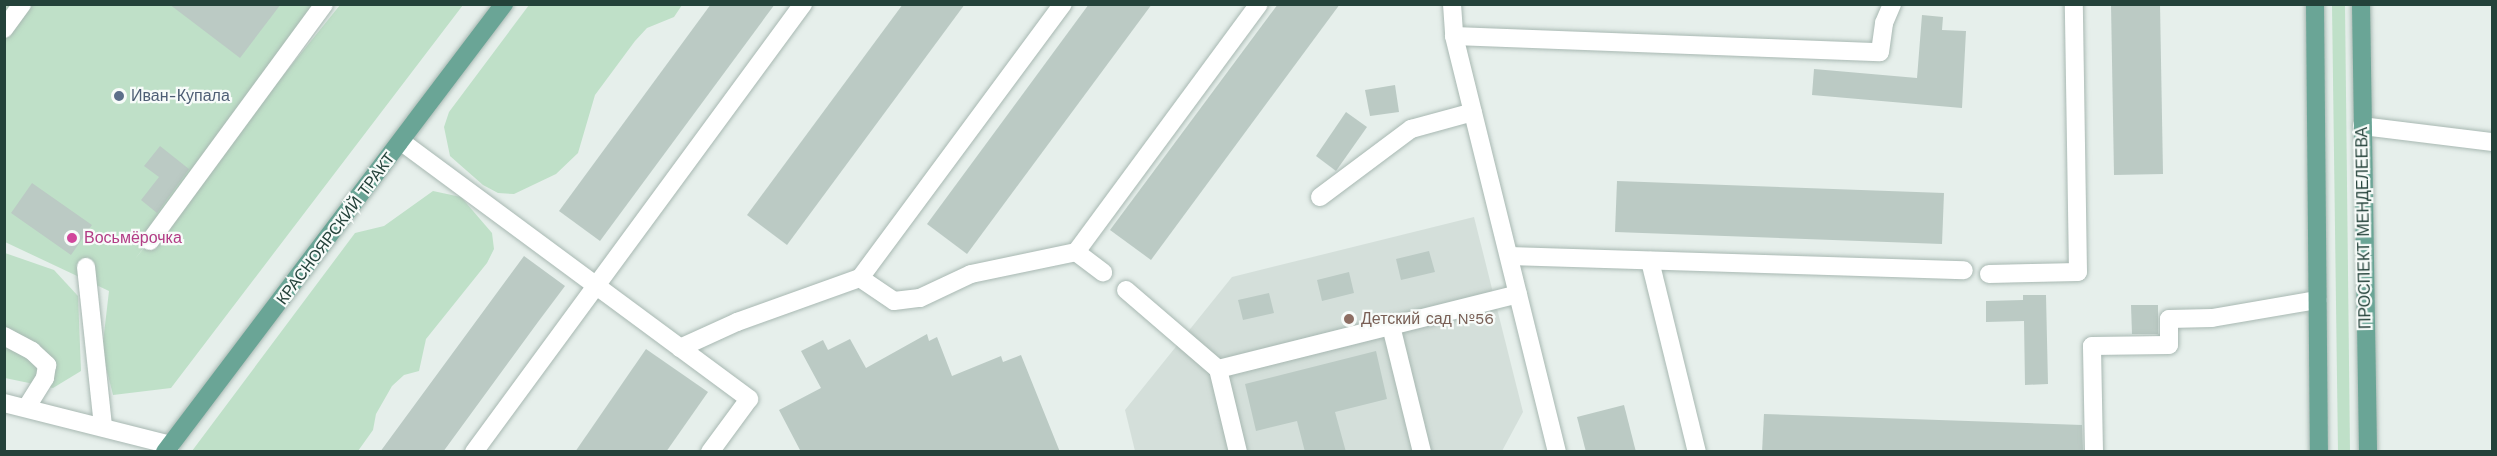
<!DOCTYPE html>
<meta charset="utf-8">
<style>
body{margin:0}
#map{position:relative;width:2497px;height:456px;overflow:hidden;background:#e6efeb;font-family:"Work Sans",sans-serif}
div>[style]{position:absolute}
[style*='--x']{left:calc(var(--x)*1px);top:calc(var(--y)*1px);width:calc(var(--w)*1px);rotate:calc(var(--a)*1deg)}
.built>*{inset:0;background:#d4dfda}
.green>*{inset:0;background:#bfe0c8}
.building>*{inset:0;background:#bbcac4}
.roads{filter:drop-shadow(0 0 2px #a8b8b2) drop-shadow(0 0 2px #a8b8b2)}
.minor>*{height:18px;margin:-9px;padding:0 9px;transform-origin:9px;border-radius:9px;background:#fff}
.major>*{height:18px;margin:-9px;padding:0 9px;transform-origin:9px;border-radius:9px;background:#6aa596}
.dots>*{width:16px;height:16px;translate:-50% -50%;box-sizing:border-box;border:3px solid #f7fbf9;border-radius:50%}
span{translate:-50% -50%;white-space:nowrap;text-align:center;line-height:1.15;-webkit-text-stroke:4.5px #f7fbf9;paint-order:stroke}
.service-label{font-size:16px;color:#4e5e75}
.left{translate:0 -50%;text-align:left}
.street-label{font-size:16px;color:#24423a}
.hotel-label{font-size:16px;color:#b23c85}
.education-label{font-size:16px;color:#785e54}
.frame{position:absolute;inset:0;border:6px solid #24423a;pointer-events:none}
</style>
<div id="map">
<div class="built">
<i style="clip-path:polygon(1474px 217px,1523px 412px,1502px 451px,1135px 451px,1125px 410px,1232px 277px)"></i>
</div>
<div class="green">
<i style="clip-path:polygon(5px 5px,330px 5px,135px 259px,340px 5px,463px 5px,171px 388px,113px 395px,102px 351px,109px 291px,5px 242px)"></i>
<i style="clip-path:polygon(529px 5px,682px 5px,674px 17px,647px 28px,635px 41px,595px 95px,578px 153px,556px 174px,514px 194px,498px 193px,483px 185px,450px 156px,444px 127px,449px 112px)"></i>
<i style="clip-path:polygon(2332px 5px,2345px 5px,2350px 452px,2338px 451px)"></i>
<i style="clip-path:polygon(433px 191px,461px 197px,492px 233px,494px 249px,487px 263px,426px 339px,419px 371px,404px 375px,392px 386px,376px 414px,373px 430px,358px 451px,192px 451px,355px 233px,384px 226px)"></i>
<i style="clip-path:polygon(5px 253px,54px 270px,78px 296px,81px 371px,53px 388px,5px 378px)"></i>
</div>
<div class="building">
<i style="clip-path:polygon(169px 4px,281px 4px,240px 58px)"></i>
<i style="clip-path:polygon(711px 4px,775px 4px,600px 241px,559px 211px)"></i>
<i style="clip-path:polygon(903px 4px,965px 4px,787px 245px,747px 215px)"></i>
<i style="clip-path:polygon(1089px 4px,1152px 4px,967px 254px,927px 224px)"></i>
<i style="clip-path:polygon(1278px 4px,1340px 4px,1151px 260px,1110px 230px)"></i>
<i style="clip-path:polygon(2111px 4px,2160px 4px,2163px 174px,2114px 175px)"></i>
<i style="clip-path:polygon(1922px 15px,1943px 17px,1942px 30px,1966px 31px,1962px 108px,1812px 95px,1814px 69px,1917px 78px)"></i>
<i style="clip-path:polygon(1395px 85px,1399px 112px,1370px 116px,1365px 90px)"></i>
<i style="clip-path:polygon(1346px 112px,1367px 127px,1336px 171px,1316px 156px)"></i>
<i style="clip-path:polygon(160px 146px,189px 169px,157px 213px,141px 200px,159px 177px,144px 166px)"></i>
<i style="clip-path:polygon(1617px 181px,1944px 193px,1942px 244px,1615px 232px)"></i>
<i style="clip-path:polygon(32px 183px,92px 225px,71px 255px,11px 213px)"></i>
<i style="clip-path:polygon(1429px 251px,1435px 272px,1401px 280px,1396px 259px)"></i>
<i style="clip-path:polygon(524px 256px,565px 286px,538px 322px,443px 452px,380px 452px)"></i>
<i style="clip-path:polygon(1349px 272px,1354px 293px,1322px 301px,1317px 280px)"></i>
<i style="clip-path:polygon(1269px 293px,1274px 313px,1243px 320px,1238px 300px)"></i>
<i style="clip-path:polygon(2023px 295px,2046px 295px,2048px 384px,2025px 385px,2024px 321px,1986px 322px,1986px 301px,2023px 300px)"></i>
<i style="clip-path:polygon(2131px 305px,2158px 305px,2158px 334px,2132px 334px)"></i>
<i style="clip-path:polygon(927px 334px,929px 341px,937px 337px,952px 376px,1001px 356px,1003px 362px,1021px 355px,1060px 452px,801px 452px,779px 410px,821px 388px,801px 351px,823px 340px,828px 350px,850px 339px,866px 368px)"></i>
<i style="clip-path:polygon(646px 349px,708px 392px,666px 452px,575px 452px)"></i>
<i style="clip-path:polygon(1376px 351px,1387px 399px,1335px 412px,1346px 452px,1305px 452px,1297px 421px,1256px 431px,1245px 384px)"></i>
<i style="clip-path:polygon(1624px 405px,1636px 452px,1586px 452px,1577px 417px)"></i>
<i style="clip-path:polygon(1764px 414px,2082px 425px,2083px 452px,1762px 452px)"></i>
</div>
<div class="roads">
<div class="minor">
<i style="--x:1452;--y:4;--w:32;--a:86"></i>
<i style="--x:1454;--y:36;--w:429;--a:76.1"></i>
<i style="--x:4;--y:29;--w:31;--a:-54"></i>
<i style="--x:1454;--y:36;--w:426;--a:2.2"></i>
<i style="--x:1880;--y:52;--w:29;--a:-82"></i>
<i style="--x:1884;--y:23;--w:21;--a:-67"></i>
<i style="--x:2362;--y:126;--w:131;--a:7"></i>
<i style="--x:402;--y:142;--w:432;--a:36.5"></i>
<i style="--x:749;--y:399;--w:66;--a:126.3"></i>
<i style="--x:1320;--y:197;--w:114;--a:-36.8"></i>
<i style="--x:1411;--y:129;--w:64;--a:-15.3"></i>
<i style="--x:150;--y:241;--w:294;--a:-53.7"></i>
<i style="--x:1076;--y:252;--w:34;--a:37"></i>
<i style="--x:1509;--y:256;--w:455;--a:1.8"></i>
<i style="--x:1650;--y:261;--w:197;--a:76.2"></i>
<i style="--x:86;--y:267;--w:161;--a:83.9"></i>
<i style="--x:1989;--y:274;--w:89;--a:-1.3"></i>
<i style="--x:2078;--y:272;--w:268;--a:-90.9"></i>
<i style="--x:860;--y:278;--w:341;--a:-53.5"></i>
<i style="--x:1126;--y:290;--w:121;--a:40.7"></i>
<i style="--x:1218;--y:369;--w:85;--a:76.5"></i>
<i style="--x:1391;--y:326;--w:130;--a:76.2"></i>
<i style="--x:4;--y:336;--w:32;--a:28"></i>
<i style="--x:32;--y:351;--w:21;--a:43"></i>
<i style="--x:47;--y:365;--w:13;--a:99"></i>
<i style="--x:45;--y:378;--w:34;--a:122"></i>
<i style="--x:680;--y:348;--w:63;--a:-24.5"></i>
<i style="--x:737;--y:322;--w:131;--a:-19.7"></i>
<i style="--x:860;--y:278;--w:41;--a:34.1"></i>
<i style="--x:894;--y:301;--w:26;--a:-7"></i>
<i style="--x:920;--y:298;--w:56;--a:-25.2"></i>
<i style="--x:971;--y:274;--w:107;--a:-11.8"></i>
<i style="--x:1076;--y:252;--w:308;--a:-53.6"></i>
<i style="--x:1218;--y:369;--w:309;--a:-14"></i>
<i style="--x:4;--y:403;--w:172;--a:14.1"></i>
<i style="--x:474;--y:452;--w:556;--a:-53.71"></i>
<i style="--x:2094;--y:452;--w:106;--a:-91.1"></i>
<i style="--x:2092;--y:346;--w:77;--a:-0.7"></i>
<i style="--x:2169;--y:345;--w:26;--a:-90"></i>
<i style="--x:2169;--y:319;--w:43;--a:-1.3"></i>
<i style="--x:2212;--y:318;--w:107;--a:-9.7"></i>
</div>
<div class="major">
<i style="--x:2315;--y:4;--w:448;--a:89.5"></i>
<i style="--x:2361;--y:4;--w:448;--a:89.1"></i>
<i style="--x:165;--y:452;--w:562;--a:-52.89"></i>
</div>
</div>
<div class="dots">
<i style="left:119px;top:96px;background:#5c6f8a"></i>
<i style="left:72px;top:238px;background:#d1479c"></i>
<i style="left:1349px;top:319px;background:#8d6e63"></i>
</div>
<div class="service-label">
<span class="left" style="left:131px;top:96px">Иван-Купала</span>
</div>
<div class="street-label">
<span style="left:2364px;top:228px;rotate:-91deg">ПРОСПЕКТ МЕНДЕЛЕЕВА</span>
<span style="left:336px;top:229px;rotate:-53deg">КРАСНОЯРСКИЙ ТРАКТ</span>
</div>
<div class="hotel-label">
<span class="left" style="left:84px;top:238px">Восьмёрочка</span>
</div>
<div class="education-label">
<span class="left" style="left:1361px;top:319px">Детский сад №56</span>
</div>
<div class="frame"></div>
</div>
